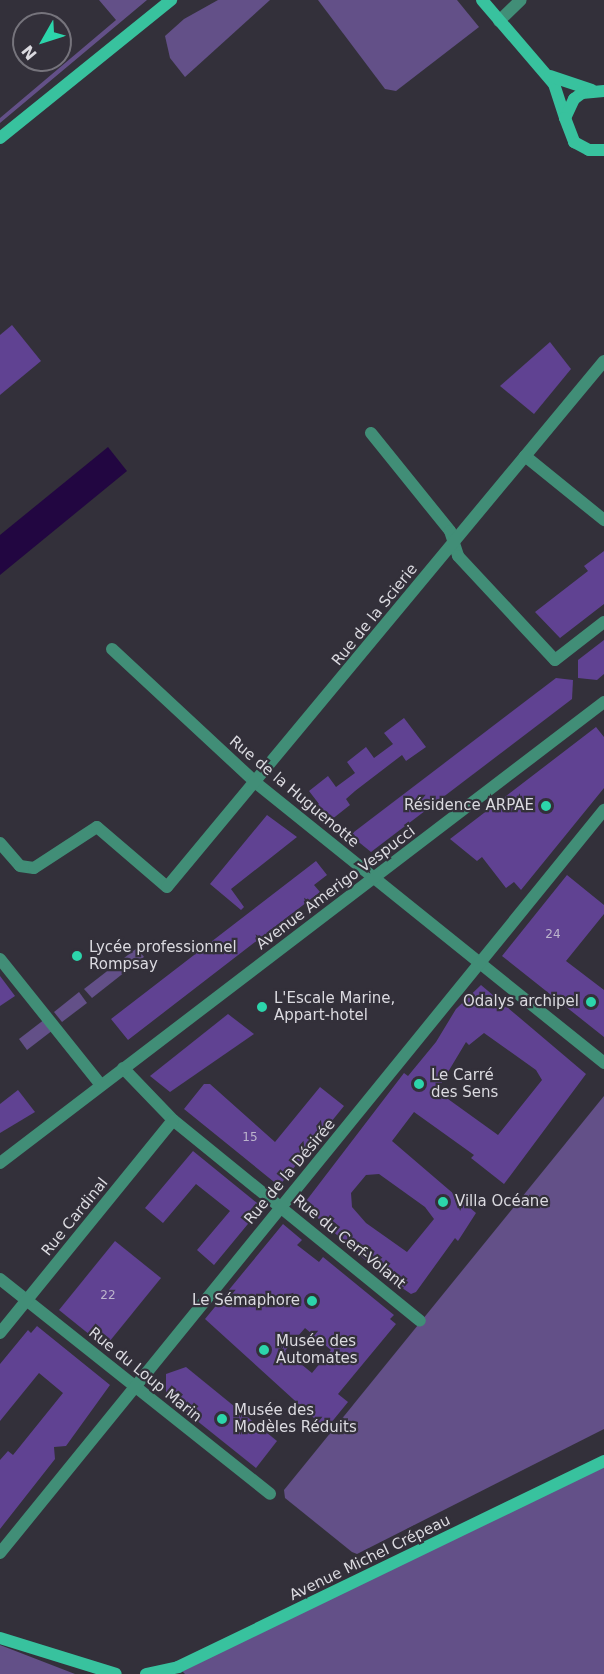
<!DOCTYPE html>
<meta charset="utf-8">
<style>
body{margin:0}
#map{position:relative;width:604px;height:1674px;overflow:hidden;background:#33303a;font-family:"DejaVu Sans",sans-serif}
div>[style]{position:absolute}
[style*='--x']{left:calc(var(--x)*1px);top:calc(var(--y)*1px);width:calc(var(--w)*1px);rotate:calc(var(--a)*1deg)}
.green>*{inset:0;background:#635088}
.water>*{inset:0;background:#220641}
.building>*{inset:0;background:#604292}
.street>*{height:12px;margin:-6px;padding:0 6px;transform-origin:6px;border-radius:6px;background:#418e77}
.secondary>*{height:12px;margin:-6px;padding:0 6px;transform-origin:6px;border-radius:6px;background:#38c29e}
.dots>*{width:16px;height:16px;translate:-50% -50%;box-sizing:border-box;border:3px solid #33303a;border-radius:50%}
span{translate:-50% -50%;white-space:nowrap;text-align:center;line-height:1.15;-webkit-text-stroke:4.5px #33303a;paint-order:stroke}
.number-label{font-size:12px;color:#bcb4cc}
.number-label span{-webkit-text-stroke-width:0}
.street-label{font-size:15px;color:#dbdae0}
.poi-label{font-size:15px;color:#dbdae0}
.right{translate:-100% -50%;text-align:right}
.left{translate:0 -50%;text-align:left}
.north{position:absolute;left:12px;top:12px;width:60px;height:60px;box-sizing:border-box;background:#33303a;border:2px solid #76747c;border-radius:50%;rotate:231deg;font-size:16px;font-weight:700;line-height:24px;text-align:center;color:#dbdae0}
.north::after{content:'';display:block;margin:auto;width:21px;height:27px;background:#2cd5ab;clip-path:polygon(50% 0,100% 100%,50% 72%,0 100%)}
</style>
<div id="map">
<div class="green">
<i style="clip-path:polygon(99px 0,147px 0,0 123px,0 118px,116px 20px)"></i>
<i style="clip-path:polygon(218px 0,270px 0,185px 77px,170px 58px,165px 36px,184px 19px)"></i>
<i style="clip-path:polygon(318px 0,457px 0,479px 27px,396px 91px,385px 89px)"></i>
<i style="clip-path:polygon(137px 948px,144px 957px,92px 998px,84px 989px)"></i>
<i style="clip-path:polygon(79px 992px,87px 1003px,62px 1022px,54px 1012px)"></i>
<i style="clip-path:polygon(45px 1019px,53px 1030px,27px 1050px,19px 1039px)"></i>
<i style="clip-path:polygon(604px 1096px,604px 1429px,357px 1554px,352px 1552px,285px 1498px,284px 1490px)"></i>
<i style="clip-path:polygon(604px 1461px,604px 1674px,185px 1674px,178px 1667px)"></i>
<i style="clip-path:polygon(0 1645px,75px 1674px,76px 1674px,0 1674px)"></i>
</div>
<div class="water">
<i style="clip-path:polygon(108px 447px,127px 471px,0 575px,0 535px)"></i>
</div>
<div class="building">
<i style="clip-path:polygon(12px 325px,41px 361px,0 395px,0 335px)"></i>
<i style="clip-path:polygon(550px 342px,571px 369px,534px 414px,500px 386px)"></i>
<i style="clip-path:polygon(604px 551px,604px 604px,560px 638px,535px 612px,588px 571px,584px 566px)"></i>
<i style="clip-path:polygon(604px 640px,604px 674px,597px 680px,578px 678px,578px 660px)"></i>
<i style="clip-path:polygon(556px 678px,573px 680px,572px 699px,371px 852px,350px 835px)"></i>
<i style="clip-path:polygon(404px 718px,426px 747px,406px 761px,402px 755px,355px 791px,346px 799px,350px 805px,331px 820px,315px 807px,319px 804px,309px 791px,328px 776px,336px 787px,355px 773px,347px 762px,366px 747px,374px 758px,393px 744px,384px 733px)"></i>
<i style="clip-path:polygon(596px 727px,604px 737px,604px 788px,521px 890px,514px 882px,506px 888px,482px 857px,477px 861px,450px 839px)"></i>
<i style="clip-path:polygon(267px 815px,297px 837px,231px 889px,244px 907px,241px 910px,210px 884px)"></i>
<i style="clip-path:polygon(316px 861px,327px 875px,314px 885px,320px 892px,128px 1040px,111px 1019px)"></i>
<i style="clip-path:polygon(567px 875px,604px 905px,604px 914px,566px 961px,604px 990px,604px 1037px,502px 956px)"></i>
<i style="clip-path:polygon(0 976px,15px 996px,0 1006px)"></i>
<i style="clip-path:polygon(evenodd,481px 985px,586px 1074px,504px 1184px,471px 1158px,474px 1155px,414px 1112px,392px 1141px,476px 1213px,458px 1241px,455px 1238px,416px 1292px,411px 1294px,380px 1273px,303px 1205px,404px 1073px,408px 1076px,436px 1042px,456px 1009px,481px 985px,484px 1033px,536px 1070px,542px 1080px,498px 1135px,448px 1099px,439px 1087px,466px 1042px,469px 1045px,484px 1033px,481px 985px,379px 1174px,425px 1207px,434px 1219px,407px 1252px,366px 1223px,352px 1207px,351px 1193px,366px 1175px,379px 1174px)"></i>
<i style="clip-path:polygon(228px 1014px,254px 1034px,170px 1092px,150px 1076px)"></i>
<i style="clip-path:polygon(204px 1084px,210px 1084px,275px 1142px,320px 1087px,344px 1106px,279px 1186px,184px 1109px)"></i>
<i style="clip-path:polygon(18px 1090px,35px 1112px,0 1133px,0 1104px)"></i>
<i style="clip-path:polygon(193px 1151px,262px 1207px,214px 1265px,197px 1250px,230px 1211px,196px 1184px,163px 1223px,145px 1208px)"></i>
<i style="clip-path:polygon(evenodd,283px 1224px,302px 1240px,297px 1245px,319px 1262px,323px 1257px,394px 1315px,390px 1319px,396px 1324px,338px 1394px,348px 1402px,326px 1429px,205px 1319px,283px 1224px,305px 1328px,331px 1350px,312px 1373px,285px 1351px,305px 1328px)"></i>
<i style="clip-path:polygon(115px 1241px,161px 1278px,105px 1347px,59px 1310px)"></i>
<i style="clip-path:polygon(37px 1326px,110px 1385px,66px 1446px,54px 1447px,55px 1459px,0 1529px,0 1460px,8px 1451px,13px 1455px,63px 1393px,39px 1373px,0 1421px,0 1364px,28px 1330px,31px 1333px)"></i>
<i style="clip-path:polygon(186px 1367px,277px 1441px,256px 1468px,166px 1396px,166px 1374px)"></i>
</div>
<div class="street">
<i style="--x:499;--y:21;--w:30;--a:-44"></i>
<i style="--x:371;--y:433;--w:126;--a:51.1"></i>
<i style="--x:450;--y:531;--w:26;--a:72"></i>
<i style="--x:458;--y:556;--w:142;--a:47"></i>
<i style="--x:555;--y:660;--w:62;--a:-37.8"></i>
<i style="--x:525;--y:456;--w:102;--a:39"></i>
<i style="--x:112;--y:649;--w:197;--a:42.9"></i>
<i style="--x:256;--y:783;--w:447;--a:38.8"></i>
<i style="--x:0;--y:843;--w:30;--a:49"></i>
<i style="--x:20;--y:866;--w:14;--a:8"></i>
<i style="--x:34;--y:868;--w:75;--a:-33.1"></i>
<i style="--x:97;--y:827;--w:92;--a:40.6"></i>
<i style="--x:167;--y:887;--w:684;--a:-50.28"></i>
<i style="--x:0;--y:959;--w:161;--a:51.3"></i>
<i style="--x:123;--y:1068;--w:72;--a:46.1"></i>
<i style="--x:173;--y:1120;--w:318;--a:39.1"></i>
<i style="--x:0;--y:1163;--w:760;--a:-37.35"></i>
<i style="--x:0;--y:1279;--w:345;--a:38.5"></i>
<i style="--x:0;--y:1333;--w:274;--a:-50.9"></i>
<i style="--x:0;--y:1553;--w:958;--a:-50.89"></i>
</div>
<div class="secondary">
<i style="--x:482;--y:0;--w:111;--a:49.4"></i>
<i style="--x:554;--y:84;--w:36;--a:72"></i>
<i style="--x:550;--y:76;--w:44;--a:18.4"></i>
<i style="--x:604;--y:91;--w:22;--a:175"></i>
<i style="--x:582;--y:93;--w:10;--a:143"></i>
<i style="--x:574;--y:99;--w:21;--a:115"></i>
<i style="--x:565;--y:118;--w:26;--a:69"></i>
<i style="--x:574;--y:142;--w:17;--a:28"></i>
<i style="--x:589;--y:150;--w:15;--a:0"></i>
<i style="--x:0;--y:138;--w:220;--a:-38.9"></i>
<i style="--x:0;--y:1638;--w:121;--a:17.2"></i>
<i style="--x:146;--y:1674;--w:33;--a:-12"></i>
<i style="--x:178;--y:1667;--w:473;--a:-25.8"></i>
</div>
<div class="dots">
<i style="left:546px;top:806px;background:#2cd5ab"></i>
<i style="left:77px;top:956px;background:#2cd5ab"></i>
<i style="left:591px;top:1002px;background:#2cd5ab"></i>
<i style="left:262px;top:1007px;background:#2cd5ab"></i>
<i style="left:419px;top:1084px;background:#2cd5ab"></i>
<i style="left:443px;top:1202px;background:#2cd5ab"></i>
<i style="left:312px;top:1301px;background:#2cd5ab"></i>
<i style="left:264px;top:1350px;background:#2cd5ab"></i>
<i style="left:222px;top:1419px;background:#2cd5ab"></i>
</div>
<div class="number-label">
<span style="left:553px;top:935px">24</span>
<span style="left:250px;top:1138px">15</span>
<span style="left:108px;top:1296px">22</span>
</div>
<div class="street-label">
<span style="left:375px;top:615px;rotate:-51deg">Rue de la Scierie</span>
<span style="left:294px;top:792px;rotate:40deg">Rue de la Huguenotte</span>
<span style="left:336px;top:888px;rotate:-37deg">Avenue Amerigo Vespucci</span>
<span style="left:290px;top:1172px;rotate:-50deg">Rue de la Désirée</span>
<span style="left:75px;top:1217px;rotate:-51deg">Rue Cardinal</span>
<span style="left:349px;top:1242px;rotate:39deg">Rue du Cerf-Volant</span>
<span style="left:145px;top:1375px;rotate:39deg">Rue du Loup Marin</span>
<span style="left:370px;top:1558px;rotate:-26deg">Avenue Michel Crépeau</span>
</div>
<div class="poi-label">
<span class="right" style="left:534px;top:806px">Résidence ARPAE</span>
<span class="left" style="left:89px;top:956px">Lycée professionnel<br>Rompsay</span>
<span class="left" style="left:274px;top:1007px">L'Escale Marine,<br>Appart-hotel</span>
<span class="right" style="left:579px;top:1002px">Odalys archipel</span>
<span class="left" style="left:431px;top:1084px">Le Carré<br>des Sens</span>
<span class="left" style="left:455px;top:1202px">Villa Océane</span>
<span class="right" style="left:300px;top:1301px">Le Sémaphore</span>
<span class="left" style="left:276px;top:1350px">Musée des<br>Automates</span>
<span class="left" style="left:234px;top:1419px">Musée des<br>Modèles Réduits</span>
</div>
<div class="north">N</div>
</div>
